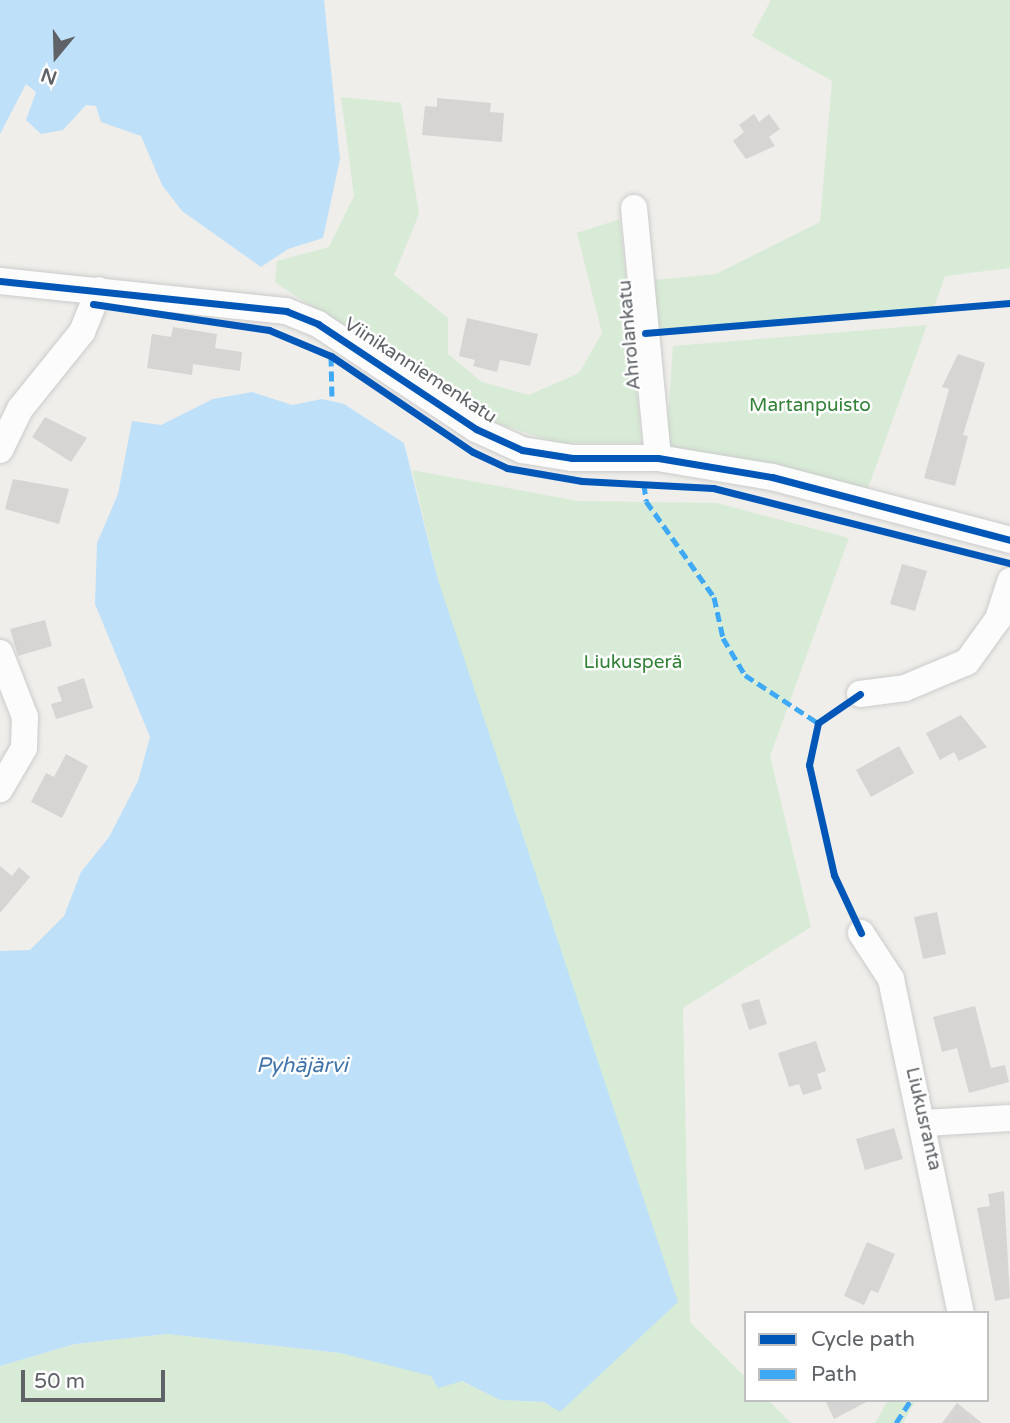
<!DOCTYPE html>
<meta charset="utf-8">
<style>
body{margin:0}
#map{position:relative;width:1010px;height:1423px;overflow:hidden;background:#efeeea;font-family:"Varela Round",sans-serif}
div>[style]{position:absolute}
[style*='--x']{left:calc(var(--x)*1px);top:calc(var(--y)*1px);width:calc(var(--w)*1px);rotate:calc(var(--a)*1deg)}
.green>*{inset:0;background:#d8ebd6}
.water>*{inset:0;background:#bfe0f9}
.building>*{inset:0;background:#d6d5d3}
.roads{filter:drop-shadow(0 0 2px #cbcccc) drop-shadow(0 0 2px #cbcccc)}
.minor>*{height:26px;margin:-13px;padding:0 13px;transform-origin:13px;border-radius:13px;background:#fdfcfc}
.quiet>*{height:5px;margin-top:-2.5px;transform-origin:0;background:repeating-linear-gradient(90deg,#3fa9f5 0 10px,transparent 0 15px)}
.cycleway>*{height:7px;margin:-3.5px;padding:0 3.5px;transform-origin:3.5px;border-radius:3.5px;background:#0057b8}
span{translate:-50% -50%;white-space:nowrap;text-align:center;line-height:1.15;-webkit-text-stroke:5px #fff;paint-order:stroke}
.street-label{font-size:19px;color:#5f6368}
.park-label{font-size:19px;color:#348238}
.water-label{font-size:21px;color:#4174aa;font-style:italic}
.legend{position:absolute;left:744px;top:1311px;width:245px;height:91px;box-sizing:border-box;background:#fff;border:2px solid #bfc1c3;margin:0;padding:9px 12px;list-style:none;font-size:21px;color:#5f6368}
.legend li{display:flex;align-items:center;gap:14px;height:35px}
.legend b{width:35px;border:2px solid #bfc1c3}
.north{position:absolute;left:21px;top:21px;width:70px;height:70px;-webkit-text-stroke:5px #fff;paint-order:stroke;rotate:199deg;font-size:19px;font-weight:700;line-height:28px;text-align:center;color:#5f6368}
.north::after{content:'';display:block;margin:auto;width:24px;height:32px;background:#5f6368;clip-path:polygon(50% 0,100% 100%,50% 72%,0 100%)}
.scale{position:absolute;left:21px;top:1370px;width:144px;height:32px;box-sizing:border-box;border:4px solid #5f6368;border-top:0;padding-left:9px;font-size:21px;line-height:24px;white-space:nowrap;color:#5f6368;-webkit-text-stroke:5px #fff;paint-order:stroke}
</style>
<div id="map">
<div class="green">
<i style="clip-path:polygon(771px 0,1010px 0,1010px 268px,945px 276px,933px 310px,667px 331px,657px 324px,654px 280px,716px 274px,820px 222px,832px 81px,752px 36px)"></i>
<i style="clip-path:polygon(341px 97px,401px 103px,419px 214px,394px 275px,448px 318px,448px 354px,482px 382px,529px 395px,579px 373px,602px 333px,577px 233px,620px 219px,642px 443px,557px 443px,475px 416px,275px 282px,277px 261px,329px 247px,354px 196px)"></i>
<i style="clip-path:polygon(927px 325px,868px 488px,666px 448px,673px 346px)"></i>
<i style="clip-path:polygon(412px 470px,578px 501px,717px 503px,849px 538px,770px 756px,811px 927px,683px 1008px,690px 1322px,746px 1378px,746px 1400px,768px 1400px,791px 1423px,0 1423px,0 1366px,75px 1344px,167px 1334px,340px 1353px,461px 1381px,500px 1400px,544px 1402px,560px 1411px,438px 580px)"></i>
<i style="clip-path:polygon(888px 1400px,916px 1400px,903px 1423px,875px 1423px)"></i>
</div>
<div class="water">
<i style="clip-path:polygon(0 0,324px 0,340px 159px,323px 238px,288px 249px,261px 267px,182px 211px,162px 185px,141px 136px,101px 122px,96px 106px,86px 105px,63px 130px,41px 134px,26px 120px,36px 92px,26px 84px,0 134px)"></i>
<i style="clip-path:polygon(252px 392px,292px 405px,322px 399px,344px 404px,404px 443px,438px 580px,678px 1302px,560px 1412px,544px 1402px,500px 1400px,462px 1381px,438px 1388px,431px 1376px,340px 1353px,167px 1334px,75px 1344px,0 1366px,0 951px,30px 950px,64px 916px,81px 872px,109px 837px,138px 781px,150px 737px,95px 604px,97px 543px,118px 494px,132px 421px,161px 425px,213px 399px)"></i>
</div>
<div class="building">
<i style="clip-path:polygon(437px 98px,491px 103px,490px 112px,504px 113px,502px 142px,422px 135px,425px 106px,437px 107px)"></i>
<i style="clip-path:polygon(754px 114px,759px 122px,769px 114px,780px 129px,769px 137px,775px 146px,746px 159px,733px 141px,744px 132px,739px 125px)"></i>
<i style="clip-path:polygon(467px 318px,538px 334px,530px 366px,500px 360px,497px 372px,473px 366px,475px 360px,459px 356px)"></i>
<i style="clip-path:polygon(173px 327px,217px 334px,215px 348px,242px 352px,240px 371px,193px 364px,192px 375px,147px 368px,152px 334px,171px 337px)"></i>
<i style="clip-path:polygon(958px 354px,985px 363px,963px 435px,968px 436px,955px 486px,924px 478px,949px 389px,942px 387px)"></i>
<i style="clip-path:polygon(45px 417px,87px 438px,71px 462px,32px 437px)"></i>
<i style="clip-path:polygon(13px 479px,69px 489px,59px 524px,5px 509px)"></i>
<i style="clip-path:polygon(902px 564px,927px 571px,915px 611px,890px 604px)"></i>
<i style="clip-path:polygon(45px 620px,52px 646px,18px 656px,10px 629px)"></i>
<i style="clip-path:polygon(84px 678px,93px 708px,56px 719px,51px 704px,62px 701px,57px 687px)"></i>
<i style="clip-path:polygon(961px 715px,987px 747px,959px 761px,954px 752px,940px 760px,926px 733px)"></i>
<i style="clip-path:polygon(899px 746px,914px 773px,871px 797px,856px 770px)"></i>
<i style="clip-path:polygon(66px 754px,88px 766px,62px 818px,31px 802px,46px 773px,54px 777px)"></i>
<i style="clip-path:polygon(0 866px,12px 876px,19px 867px,30px 877px,0 913px)"></i>
<i style="clip-path:polygon(937px 912px,946px 954px,923px 959px,914px 917px)"></i>
<i style="clip-path:polygon(759px 999px,767px 1024px,749px 1030px,741px 1004px)"></i>
<i style="clip-path:polygon(975px 1006px,991px 1068px,1005px 1065px,1009px 1082px,969px 1093px,957px 1048px,942px 1052px,933px 1017px)"></i>
<i style="clip-path:polygon(816px 1041px,826px 1071px,817px 1074px,822px 1089px,803px 1095px,799px 1084px,789px 1087px,778px 1053px)"></i>
<i style="clip-path:polygon(894px 1128px,903px 1159px,865px 1170px,856px 1139px)"></i>
<i style="clip-path:polygon(1004px 1191px,1010px 1298px,995px 1301px,977px 1208px,990px 1206px,988px 1194px)"></i>
<i style="clip-path:polygon(867px 1242px,895px 1254px,878px 1293px,871px 1290px,864px 1305px,844px 1296px)"></i>
<i style="clip-path:polygon(825px 1400px,870px 1400px,834px 1419px)"></i>
<i style="clip-path:polygon(957px 1403px,982px 1423px,942px 1423px)"></i>
</div>
<div class="roads">
<div class="minor">
<i style="--x:634;--y:208;--w:251;--a:84.5"></i>
<i style="--x:0;--y:281;--w:288;--a:6"></i>
<i style="--x:286;--y:311;--w:35;--a:22"></i>
<i style="--x:318;--y:324;--w:190;--a:33.6"></i>
<i style="--x:476;--y:429;--w:51;--a:24.5"></i>
<i style="--x:522;--y:450;--w:51;--a:9.1"></i>
<i style="--x:572;--y:458;--w:86;--a:0"></i>
<i style="--x:658;--y:458;--w:116;--a:9.5"></i>
<i style="--x:772;--y:477;--w:246;--a:14.8"></i>
<i style="--x:0;--y:450;--w:46;--a:-64"></i>
<i style="--x:20;--y:409;--w:99;--a:-51.2"></i>
<i style="--x:82;--y:332;--w:45;--a:-68"></i>
<i style="--x:0;--y:653;--w:69;--a:68.7"></i>
<i style="--x:25;--y:717;--w:31;--a:92"></i>
<i style="--x:24;--y:748;--w:48;--a:120.3"></i>
<i style="--x:860;--y:694;--w:45;--a:-7.6"></i>
<i style="--x:905;--y:688;--w:67;--a:-22.8"></i>
<i style="--x:967;--y:662;--w:53;--a:-54.2"></i>
<i style="--x:998;--y:619;--w:40;--a:-72"></i>
<i style="--x:861;--y:933;--w:55;--a:56.9"></i>
<i style="--x:891;--y:979;--w:341;--a:78.2"></i>
<i style="--x:925;--y:1123;--w:85;--a:-3.4"></i>
</div>
</div>
<div class="quiet">
<i style="--x:331;--y:356;--w:45;--a:88.7"></i>
<i style="--x:644;--y:484;--w:17;--a:83"></i>
<i style="--x:646;--y:501;--w:118;--a:54.7"></i>
<i style="--x:714;--y:597;--w:42;--a:77.6"></i>
<i style="--x:723;--y:638;--w:43;--a:59.3"></i>
<i style="--x:745;--y:675;--w:87;--a:33.3"></i>
<i style="--x:896;--y:1423;--w:27;--a:-57"></i>
</div>
<div class="cycleway">
<i style="--x:0;--y:281;--w:288;--a:6"></i>
<i style="--x:286;--y:311;--w:35;--a:22"></i>
<i style="--x:318;--y:324;--w:190;--a:33.6"></i>
<i style="--x:476;--y:429;--w:51;--a:24.5"></i>
<i style="--x:522;--y:450;--w:51;--a:9.1"></i>
<i style="--x:572;--y:458;--w:86;--a:0"></i>
<i style="--x:658;--y:458;--w:116;--a:9.5"></i>
<i style="--x:772;--y:477;--w:246;--a:14.8"></i>
<i style="--x:93;--y:304;--w:178;--a:8.4"></i>
<i style="--x:269;--y:330;--w:67;--a:22.8"></i>
<i style="--x:331;--y:356;--w:171;--a:34.1"></i>
<i style="--x:473;--y:452;--w:38;--a:25"></i>
<i style="--x:507;--y:468;--w:76;--a:9.8"></i>
<i style="--x:582;--y:481;--w:131;--a:3.1"></i>
<i style="--x:713;--y:488;--w:306;--a:14.2"></i>
<i style="--x:645;--y:333;--w:366;--a:-4.7"></i>
<i style="--x:860;--y:694;--w:51;--a:145.4"></i>
<i style="--x:818;--y:723;--w:43;--a:102.1"></i>
<i style="--x:809;--y:765;--w:113;--a:77.2"></i>
<i style="--x:834;--y:875;--w:64;--a:65"></i>
</div>
<div class="street-label">
<span style="left:630px;top:335px;rotate:-95deg">Ahrolankatu</span>
<span style="left:420px;top:371px;rotate:33deg">Viinikanniemenkatu</span>
<span style="left:923px;top:1119px;rotate:77deg">Liukusranta</span>
</div>
<div class="park-label">
<span style="left:810px;top:406px">Martanpuisto</span>
<span style="left:633px;top:663px">Liukusperä</span>
</div>
<div class="water-label">
<span style="left:302px;top:1066px">Pyhäjärvi</span>
</div>
<ul class="legend">
<li><b style="height:9px;background:#0057b8"></b>Cycle path</li>
<li><b style="height:9px;background:#3fa9f5"></b>Path</li>
</ul>
<div class="north">N</div>
<div class="scale">50 m</div>
</div>
